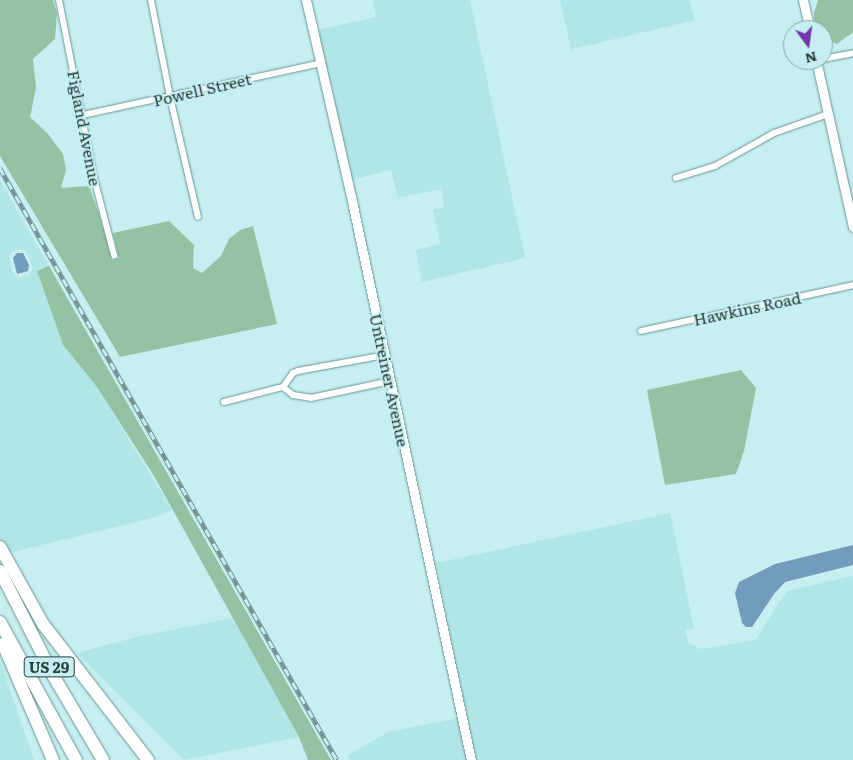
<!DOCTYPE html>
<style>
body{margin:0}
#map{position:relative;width:853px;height:760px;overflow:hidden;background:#c5eff0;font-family:Literata,serif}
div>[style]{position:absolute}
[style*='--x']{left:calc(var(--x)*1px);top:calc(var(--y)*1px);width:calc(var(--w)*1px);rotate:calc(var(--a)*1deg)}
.built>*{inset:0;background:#b1e6e7}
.forest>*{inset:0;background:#94c2a3}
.water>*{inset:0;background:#719cbc}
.roads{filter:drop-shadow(0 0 1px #6a9292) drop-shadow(0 0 1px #6a9292)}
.street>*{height:6px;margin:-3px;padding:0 3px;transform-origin:3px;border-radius:3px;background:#fff}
.secondary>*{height:9px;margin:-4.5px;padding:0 4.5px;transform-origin:4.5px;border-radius:4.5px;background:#fff}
.highway>*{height:12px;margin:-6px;padding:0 6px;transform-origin:6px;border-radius:6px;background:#fff}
.rail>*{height:4.5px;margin-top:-2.25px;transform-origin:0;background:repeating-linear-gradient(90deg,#c5eff0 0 8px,#759292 0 16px);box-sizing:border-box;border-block:1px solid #759292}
span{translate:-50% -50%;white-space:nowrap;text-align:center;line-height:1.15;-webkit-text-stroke:4px #c5eff0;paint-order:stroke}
.shield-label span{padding:1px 4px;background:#c5eff0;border:1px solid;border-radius:4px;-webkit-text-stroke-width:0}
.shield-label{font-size:15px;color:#2c3d3d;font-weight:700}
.street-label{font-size:16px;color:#2c3d3d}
.north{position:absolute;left:783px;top:20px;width:50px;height:50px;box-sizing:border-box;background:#c5eff0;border:1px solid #88a8a8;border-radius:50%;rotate:166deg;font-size:14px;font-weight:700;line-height:20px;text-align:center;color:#2c3d3d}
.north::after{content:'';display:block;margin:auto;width:18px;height:22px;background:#7336ab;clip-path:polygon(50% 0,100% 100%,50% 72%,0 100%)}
</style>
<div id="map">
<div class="built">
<i style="clip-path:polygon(373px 0,470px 0,525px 258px,422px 282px,416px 250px,440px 244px,433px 209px,444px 208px,441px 189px,398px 198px,391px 170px,351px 180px,317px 30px,376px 17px)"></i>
<i style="clip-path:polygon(560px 0,689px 0,695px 20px,573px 49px,572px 53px)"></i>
<i style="clip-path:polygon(evenodd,0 180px,49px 266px,37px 272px,63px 345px,97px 387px,172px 510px,153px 518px,8px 553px,0 538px,0 180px,21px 249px,26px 251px,33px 268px,29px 275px,18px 278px,12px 271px,9px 256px,12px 251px,21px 249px)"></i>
<i style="clip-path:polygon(670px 513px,694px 628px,685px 630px,689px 644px,700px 649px,755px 640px,787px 591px,853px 576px,853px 760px,475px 760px,436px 563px)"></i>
<i style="clip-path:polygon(233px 618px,299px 737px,184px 760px,77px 653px,136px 637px)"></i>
<i style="clip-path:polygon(0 661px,34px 760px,0 760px)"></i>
<i style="clip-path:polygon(458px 718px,467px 760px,350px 760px,347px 756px,388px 732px)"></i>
</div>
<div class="forest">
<i style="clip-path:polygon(0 0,53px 0,57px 14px,55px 39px,33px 59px,36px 88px,30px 117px,48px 134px,63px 154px,66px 170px,61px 188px,89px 186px,101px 220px,112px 260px,119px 258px,113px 233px,169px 221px,194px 245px,193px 268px,202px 273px,221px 256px,229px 239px,240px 230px,253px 226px,277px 324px,120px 357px,0 156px)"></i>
<i style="clip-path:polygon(818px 0,853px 0,853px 32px,837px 44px,823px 38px,823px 30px,815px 30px,814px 13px)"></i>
<i style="clip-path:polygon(49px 266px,331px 760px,308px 760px,299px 737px,154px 476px,97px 387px,63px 345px,37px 271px)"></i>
<i style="clip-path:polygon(741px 370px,756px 388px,744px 451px,736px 474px,665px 485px,647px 390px)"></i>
</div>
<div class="water">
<i style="clip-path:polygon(17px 253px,23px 253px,29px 265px,28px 271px,17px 274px,13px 258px)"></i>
<i style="clip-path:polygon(853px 545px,853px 565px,785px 582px,774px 594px,752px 627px,746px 627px,742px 623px,735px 593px,739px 582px,775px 564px)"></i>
</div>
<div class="roads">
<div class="street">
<i style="--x:59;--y:0;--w:181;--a:78.9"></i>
<i style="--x:94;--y:178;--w:80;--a:75.4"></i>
<i style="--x:151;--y:0;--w:99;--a:78.9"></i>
<i style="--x:170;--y:97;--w:123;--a:76.9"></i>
<i style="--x:823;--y:59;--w:31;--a:-11"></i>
<i style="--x:83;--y:115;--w:244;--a:-12.3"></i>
<i style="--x:676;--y:178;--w:41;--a:-17.1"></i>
<i style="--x:715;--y:166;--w:68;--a:-29.2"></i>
<i style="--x:774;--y:133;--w:57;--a:-19.4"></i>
<i style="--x:641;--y:331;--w:217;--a:-12.2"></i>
<i style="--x:283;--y:387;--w:13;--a:39"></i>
<i style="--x:293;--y:395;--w:18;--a:9"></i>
<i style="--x:311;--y:398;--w:81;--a:-12.1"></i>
<i style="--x:224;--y:402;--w:61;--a:-14.3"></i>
<i style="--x:283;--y:387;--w:17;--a:-54"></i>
<i style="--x:293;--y:373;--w:5;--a:-22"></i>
<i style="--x:298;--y:371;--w:88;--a:-10.4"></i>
</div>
<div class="secondary">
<i style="--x:306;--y:0;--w:211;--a:77.1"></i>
<i style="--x:353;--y:206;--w:566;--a:77.98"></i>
<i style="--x:803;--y:0;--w:31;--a:77"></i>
<i style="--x:816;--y:60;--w:171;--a:77.5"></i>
</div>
<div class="highway">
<i style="--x:0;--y:547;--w:88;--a:60.8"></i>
<i style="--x:43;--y:624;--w:172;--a:52.3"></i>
<i style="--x:0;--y:571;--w:119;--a:63"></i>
<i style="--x:54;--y:677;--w:96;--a:59.4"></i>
<i style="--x:0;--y:622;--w:158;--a:61.2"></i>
<i style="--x:3;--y:644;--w:126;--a:66.7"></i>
</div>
</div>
<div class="rail">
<i style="--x:0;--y:168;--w:681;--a:60.35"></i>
</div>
<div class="shield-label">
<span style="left:49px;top:667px">US 29</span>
</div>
<div class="street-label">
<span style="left:202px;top:89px;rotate:-13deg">Powell Street</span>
<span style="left:85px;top:128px;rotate:79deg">Figland Avenue</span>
<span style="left:747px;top:308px;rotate:-12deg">Hawkins Road</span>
<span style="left:390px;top:380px;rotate:78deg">Untreiner Avenue</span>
</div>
<div class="north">N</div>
</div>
